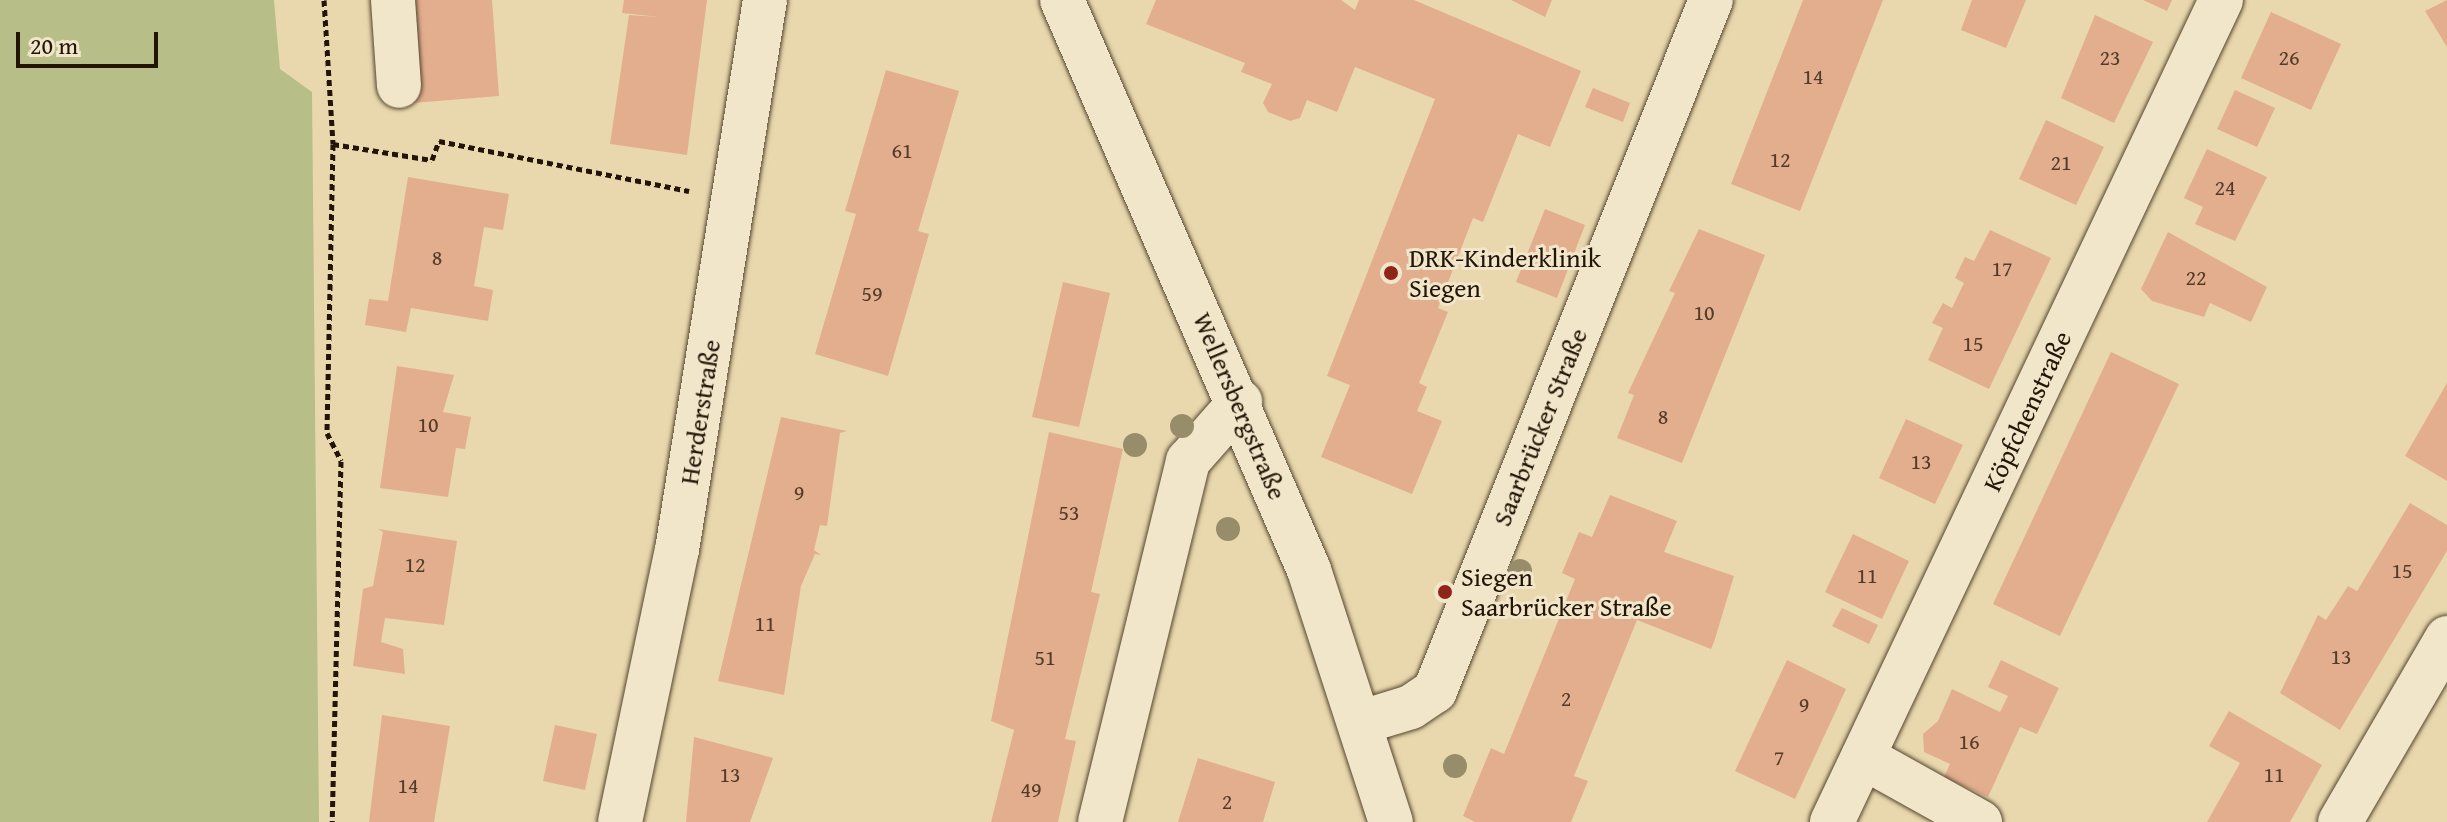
<!DOCTYPE html>
<meta charset="utf-8">
<style>
body{margin:0}
#map{position:relative;width:2447px;height:822px;overflow:hidden;background:#e9d8ad;font-family:"Gentium Book Plus",serif}
div>[style]{position:absolute}
[style*='--x']{left:calc(var(--x)*1px);top:calc(var(--y)*1px);width:calc(var(--w)*1px);rotate:calc(var(--a)*1deg)}
.green>*{inset:0;background:#b8be88}
.building>*{inset:0;background:#e3ae8e}
.path>*{height:5px;margin-top:-2.5px;transform-origin:0;background:repeating-linear-gradient(90deg,#221507 0 6px,transparent 0 10px)}
.roads{filter:drop-shadow(0 0 2px #544630) drop-shadow(0 0 2px #544630)}
.minor>*{height:44px;margin:-22px;padding:0 22px;transform-origin:22px;border-radius:22px;background:#f1e6ca}
.trees>*{width:24px;height:24px;margin:-12px;border-radius:50%;background:#988d6a}
.dots>*{width:22px;height:22px;translate:-50% -50%;box-sizing:border-box;border:4px solid #f1e6ca;border-radius:50%}
span{translate:-50% -50%;white-space:nowrap;text-align:center;line-height:1.15;-webkit-text-stroke:6px #f1e6ca;paint-order:stroke}
.number-label{font-size:22px;color:#523b29}
.number-label span{-webkit-text-stroke-width:0}
.poi-label{font-size:26px;color:#221507}
.left{translate:0 -50%;text-align:left}
.street-label{font-size:26px;color:#221507}
.scale{position:absolute;left:16px;top:32px;width:142px;height:36px;box-sizing:border-box;border:4px solid #221507;border-top:0;padding-left:10px;font-size:24px;line-height:28px;white-space:nowrap;color:#221507;-webkit-text-stroke:6px #f1e6ca;paint-order:stroke}
</style>
<div id="map">
<div class="green">
<i style="clip-path:polygon(0 0,274px 0,280px 69px,312px 92px,319px 822px,0 822px)"></i>
</div>
<div class="building">
<i style="clip-path:polygon(406px 0,492px 0,499px 96px,413px 103px)"></i>
<i style="clip-path:polygon(624px 0,707px 0,687px 155px,610px 144px,629px 15px,660px 17px,622px 13px)"></i>
<i style="clip-path:polygon(1156px 0,1341px 0,1355px 10px,1359px 0,1414px 0,1581px 71px,1550px 147px,1518px 134px,1483px 222px,1473px 218px,1438px 308px,1448px 312px,1419px 383px,1427px 387px,1417px 411px,1442px 421px,1412px 494px,1321px 457px,1350px 385px,1327px 376px,1435px 99px,1355px 67px,1337px 112px,1307px 100px,1300px 118px,1290px 121px,1268px 112px,1263px 103px,1272px 84px,1241px 72px,1245px 63px,1146px 24px)"></i>
<i style="clip-path:polygon(1511px 0,1552px 0,1545px 17px)"></i>
<i style="clip-path:polygon(1803px 0,1883px 0,1800px 211px,1731px 184px)"></i>
<i style="clip-path:polygon(1972px 0,2026px 0,2006px 48px,1961px 30px)"></i>
<i style="clip-path:polygon(2143px 0,2172px 0,2167px 11px)"></i>
<i style="clip-path:polygon(2447px 0,2447px 47px,2425px 11px)"></i>
<i style="clip-path:polygon(2271px 12px,2341px 44px,2311px 110px,2241px 78px)"></i>
<i style="clip-path:polygon(2095px 15px,2153px 42px,2114px 123px,2061px 98px)"></i>
<i style="clip-path:polygon(886px 70px,959px 91px,918px 231px,929px 234px,888px 376px,815px 354px,856px 214px,845px 211px)"></i>
<i style="clip-path:polygon(1593px 88px,1630px 103px,1623px 122px,1585px 107px)"></i>
<i style="clip-path:polygon(2235px 90px,2275px 108px,2257px 147px,2217px 129px)"></i>
<i style="clip-path:polygon(2046px 120px,2104px 147px,2076px 205px,2019px 179px)"></i>
<i style="clip-path:polygon(2207px 149px,2267px 177px,2235px 241px,2195px 224px,2203px 207px,2184px 198px)"></i>
<i style="clip-path:polygon(408px 177px,509px 194px,503px 230px,484px 227px,474px 286px,493px 290px,488px 321px,411px 308px,406px 332px,365px 325px,369px 299px,388px 301px)"></i>
<i style="clip-path:polygon(1545px 209px,1585px 225px,1557px 298px,1516px 282px)"></i>
<i style="clip-path:polygon(1699px 229px,1765px 255px,1682px 463px,1617px 438px,1634px 395px,1628px 393px,1675px 293px,1669px 291px)"></i>
<i style="clip-path:polygon(1990px 230px,2051px 258px,1989px 389px,1928px 360px,1943px 328px,1932px 323px,1943px 303px,1952px 308px,1964px 283px,1955px 278px,1965px 257px,1974px 261px)"></i>
<i style="clip-path:polygon(2168px 232px,2267px 287px,2251px 322px,2210px 303px,2204px 317px,2152px 301px,2141px 289px)"></i>
<i style="clip-path:polygon(1063px 282px,1110px 293px,1079px 427px,1032px 417px)"></i>
<i style="clip-path:polygon(2111px 352px,2179px 384px,2060px 636px,1993px 604px)"></i>
<i style="clip-path:polygon(397px 366px,454px 375px,443px 412px,471px 417px,465px 449px,456px 448px,448px 497px,380px 488px)"></i>
<i style="clip-path:polygon(2447px 383px,2447px 481px,2405px 456px)"></i>
<i style="clip-path:polygon(781px 417px,847px 431px,840px 433px,827px 526px,820px 525px,814px 550px,821px 555px,815px 554px,801px 586px,784px 695px,718px 681px)"></i>
<i style="clip-path:polygon(1906px 419px,1963px 445px,1935px 504px,1879px 478px)"></i>
<i style="clip-path:polygon(1049px 432px,1123px 449px,1091px 592px,1100px 594px,1065px 739px,1076px 741px,1058px 822px,991px 822px,1014px 730px,991px 721px)"></i>
<i style="clip-path:polygon(1610px 495px,1677px 521px,1664px 552px,1734px 576px,1714px 642px,1711px 649px,1637px 620px,1574px 776px,1588px 781px,1571px 822px,1475px 822px,1463px 816px,1491px 748px,1504px 754px,1575px 579px,1562px 573px,1579px 532px,1592px 537px)"></i>
<i style="clip-path:polygon(2410px 503px,2447px 525px,2447px 551px,2340px 730px,2280px 693px,2318px 615px,2326px 620px,2348px 586px,2357px 591px)"></i>
<i style="clip-path:polygon(378px 529px,457px 541px,444px 625px,385px 618px,381px 642px,403px 649px,405px 674px,353px 666px,363px 589px,373px 586px,383px 532px)"></i>
<i style="clip-path:polygon(1853px 534px,1909px 561px,1882px 619px,1825px 592px)"></i>
<i style="clip-path:polygon(1842px 608px,1878px 625px,1869px 644px,1832px 626px)"></i>
<i style="clip-path:polygon(1787px 660px,1846px 689px,1795px 799px,1735px 771px)"></i>
<i style="clip-path:polygon(2001px 660px,2059px 688px,2037px 734px,2020px 727px,1988px 797px,1944px 777px,1950px 764px,1924px 752px,1923px 734px,1938px 721px,1952px 689px,2000px 712px,2008px 696px,1988px 687px)"></i>
<i style="clip-path:polygon(2229px 711px,2322px 765px,2290px 822px,2207px 822px,2240px 763px,2209px 746px)"></i>
<i style="clip-path:polygon(382px 715px,450px 726px,434px 822px,369px 822px)"></i>
<i style="clip-path:polygon(555px 725px,597px 734px,585px 790px,543px 781px)"></i>
<i style="clip-path:polygon(694px 737px,773px 758px,750px 822px,686px 822px)"></i>
<i style="clip-path:polygon(1198px 758px,1275px 782px,1263px 822px,1178px 822px)"></i>
</div>
<div class="path">
<i style="--x:324;--y:0;--w:144;--a:86.4"></i>
<i style="--x:333;--y:144;--w:289;--a:91.2"></i>
<i style="--x:327;--y:433;--w:31;--a:63"></i>
<i style="--x:341;--y:461;--w:361;--a:91.4"></i>
<i style="--x:333;--y:144;--w:100;--a:9.2"></i>
<i style="--x:432;--y:160;--w:20;--a:-70"></i>
<i style="--x:439;--y:141;--w:255;--a:11.3"></i>
</div>
<div class="roads">
<div class="minor">
<i style="--x:393;--y:0;--w:86;--a:86"></i>
<i style="--x:1062;--y:0;--w:621;--a:66.57"></i>
<i style="--x:1309;--y:570;--w:265;--a:72"></i>
<i style="--x:1362;--y:722;--w:51;--a:-17"></i>
<i style="--x:1411;--y:707;--w:29;--a:-34"></i>
<i style="--x:1435;--y:691;--w:744;--a:-68.23"></i>
<i style="--x:1863;--y:757;--w:134;--a:29.1"></i>
<i style="--x:620;--y:822;--w:278;--a:-78.2"></i>
<i style="--x:677;--y:550;--w:557;--a:-80.91"></i>
<i style="--x:1100;--y:822;--w:372;--a:-76.3"></i>
<i style="--x:1188;--y:461;--w:79;--a:-48.6"></i>
<i style="--x:1832;--y:822;--w:909;--a:-64.67"></i>
<i style="--x:2340;--y:822;--w:213;--a:-59.8"></i>
</div>
</div>
<div class="trees">
<i style="left:1182px;top:426px"></i>
<i style="left:1135px;top:445px"></i>
<i style="left:1228px;top:529px"></i>
<i style="left:1520px;top:571px"></i>
<i style="left:1455px;top:766px"></i>
</div>
<div class="dots">
<i style="left:1391px;top:273px;background:#8f2418"></i>
<i style="left:1445px;top:592px;background:#8f2418"></i>
</div>
<div class="number-label">
<span style="left:2110px;top:58px">23</span>
<span style="left:2289px;top:58px">26</span>
<span style="left:1813px;top:77px">14</span>
<span style="left:902px;top:151px">61</span>
<span style="left:1780px;top:160px">12</span>
<span style="left:2061px;top:163px">21</span>
<span style="left:2225px;top:188px">24</span>
<span style="left:437px;top:258px">8</span>
<span style="left:2002px;top:269px">17</span>
<span style="left:2196px;top:278px">22</span>
<span style="left:872px;top:294px">59</span>
<span style="left:1704px;top:313px">10</span>
<span style="left:1973px;top:344px">15</span>
<span style="left:1663px;top:417px">8</span>
<span style="left:428px;top:425px">10</span>
<span style="left:1921px;top:462px">13</span>
<span style="left:799px;top:493px">9</span>
<span style="left:1069px;top:513px">53</span>
<span style="left:415px;top:565px">12</span>
<span style="left:2402px;top:571px">15</span>
<span style="left:1867px;top:576px">11</span>
<span style="left:765px;top:624px">11</span>
<span style="left:2341px;top:657px">13</span>
<span style="left:1045px;top:658px">51</span>
<span style="left:1566px;top:699px">2</span>
<span style="left:1804px;top:705px">9</span>
<span style="left:1969px;top:742px">16</span>
<span style="left:1779px;top:758px">7</span>
<span style="left:730px;top:775px">13</span>
<span style="left:2274px;top:775px">11</span>
<span style="left:408px;top:786px">14</span>
<span style="left:1031px;top:790px">49</span>
<span style="left:1227px;top:802px">2</span>
</div>
<div class="poi-label">
<span class="left" style="left:1409px;top:273px">DRK-Kinderklinik<br>Siegen</span>
<span class="left" style="left:1461px;top:592px">Siegen<br>Saarbrücker Straße</span>
</div>
<div class="street-label">
<span style="left:1240px;top:406px;rotate:67deg">Wellersbergstraße</span>
<span style="left:2027px;top:411px;rotate:-65deg">Köpfchenstraße</span>
<span style="left:700px;top:412px;rotate:-81deg">Herderstraße</span>
<span style="left:1540px;top:427px;rotate:-68deg">Saarbrücker Straße</span>
</div>
<div class="scale">20 m</div>
</div>
